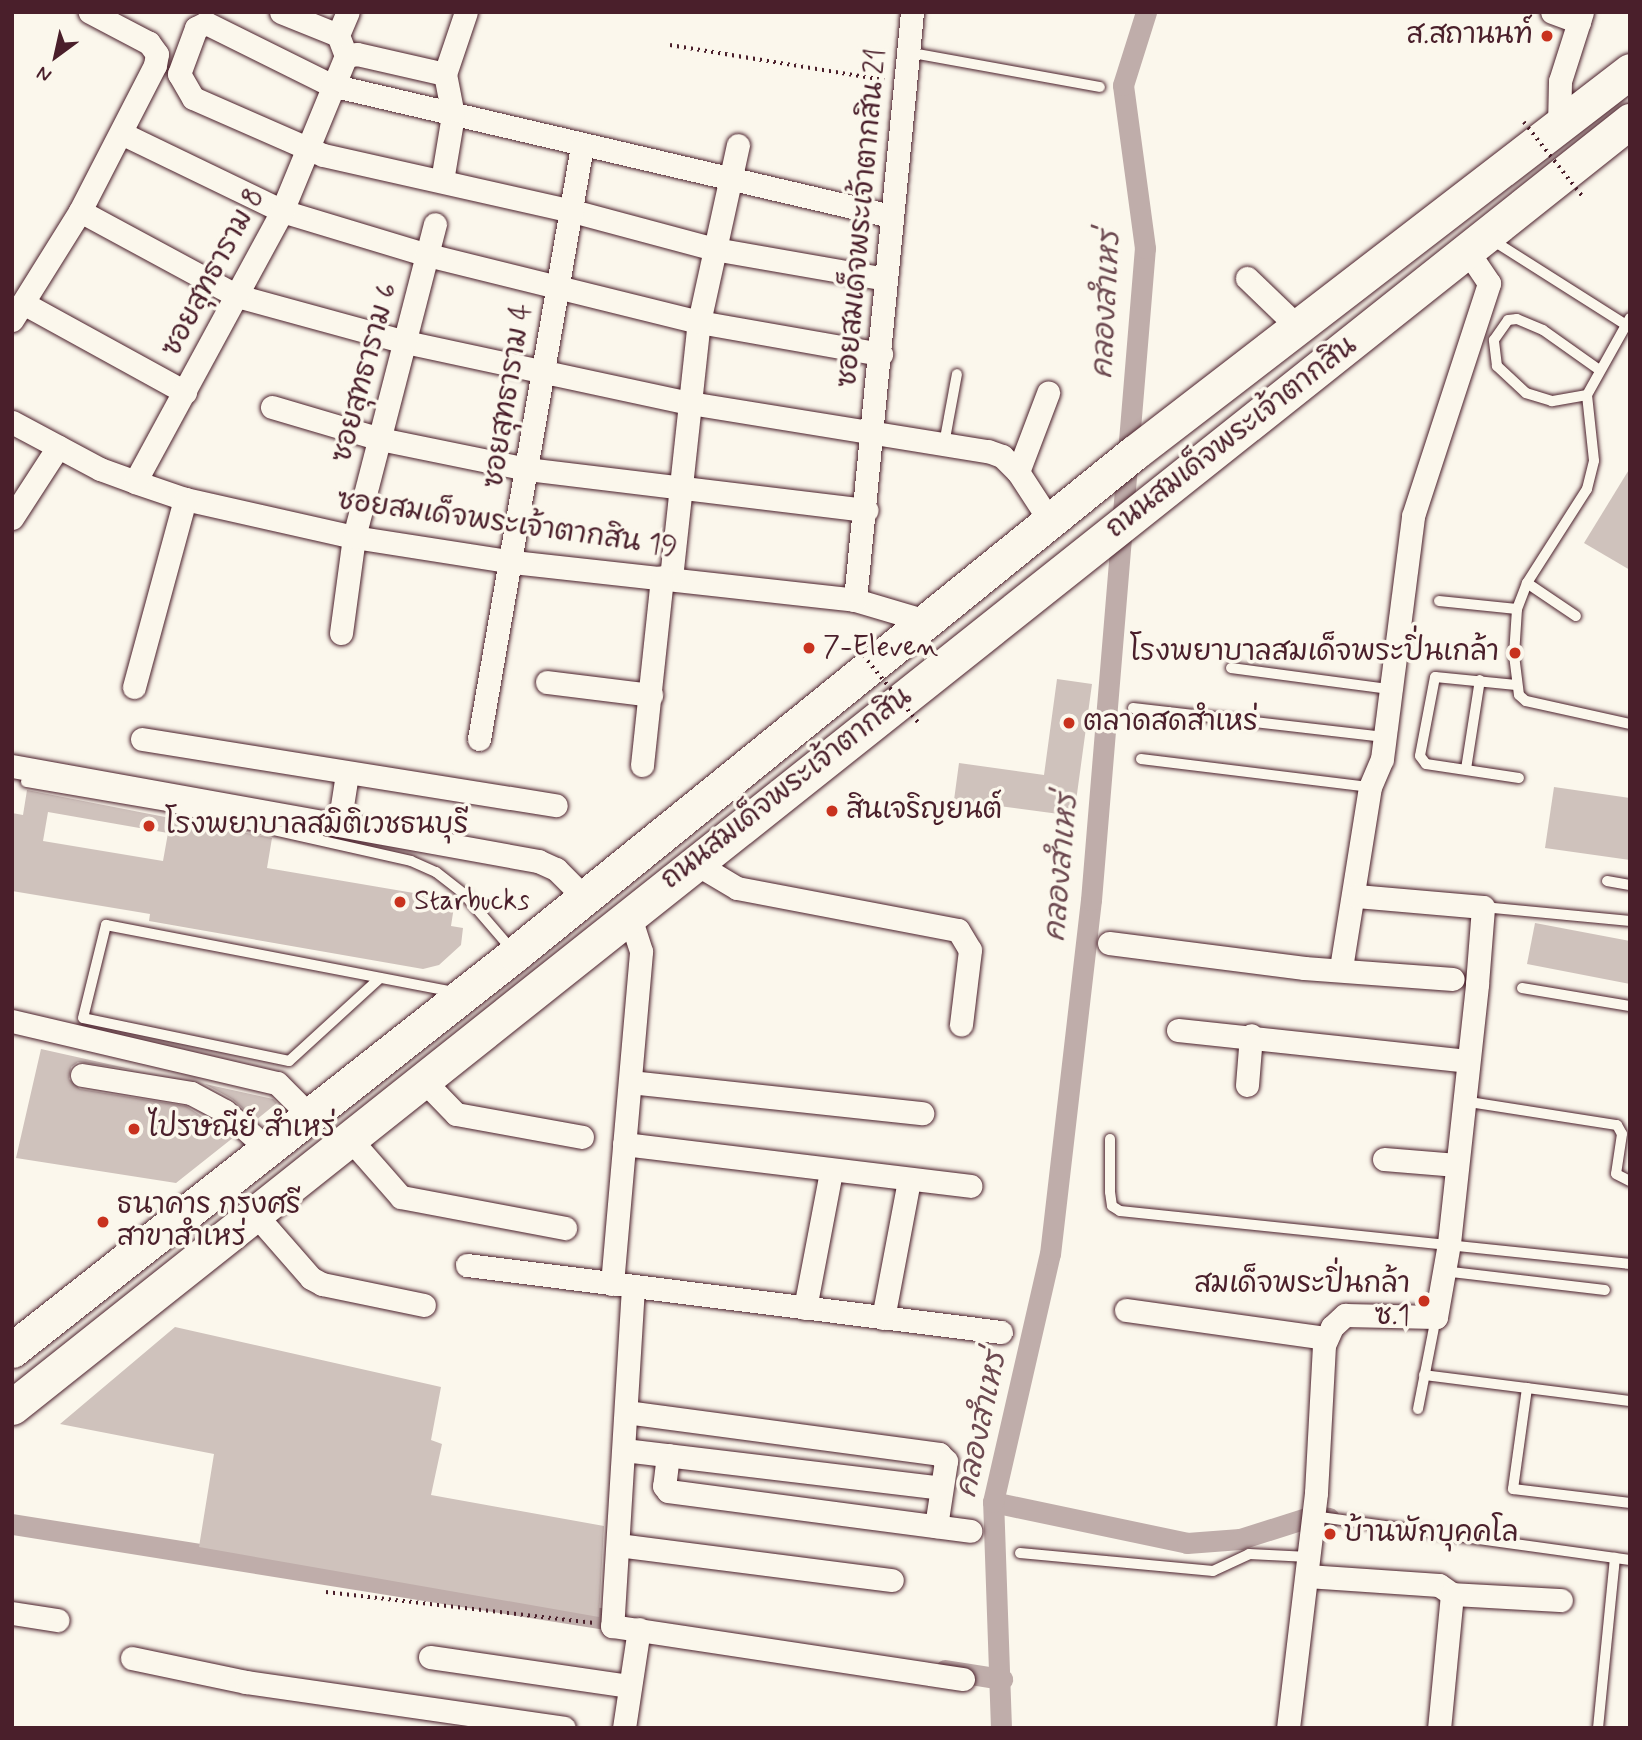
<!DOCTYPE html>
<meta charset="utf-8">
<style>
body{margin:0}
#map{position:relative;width:1642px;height:1740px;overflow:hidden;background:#fbf7ec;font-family:Mynerve,"Playpen Sans Thai",sans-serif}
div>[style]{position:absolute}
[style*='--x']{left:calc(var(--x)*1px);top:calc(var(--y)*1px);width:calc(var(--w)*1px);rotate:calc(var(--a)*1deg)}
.canal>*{height:21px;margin:-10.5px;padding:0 10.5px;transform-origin:10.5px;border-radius:10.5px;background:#bfadaa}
.building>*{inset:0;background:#cfc2bc}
.path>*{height:3.5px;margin-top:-1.75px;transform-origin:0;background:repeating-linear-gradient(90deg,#4a1f2b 0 2px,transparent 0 7px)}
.roads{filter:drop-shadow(0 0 2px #4a1f2b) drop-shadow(0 0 2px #4a1f2b)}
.lane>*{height:10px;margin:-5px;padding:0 5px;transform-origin:5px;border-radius:5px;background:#fbf7ec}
.street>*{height:23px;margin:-11.5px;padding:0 11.5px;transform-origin:11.5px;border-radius:11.5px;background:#fbf7ec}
.primary>*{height:35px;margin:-17.5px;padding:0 17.5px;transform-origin:17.5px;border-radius:17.5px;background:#fbf7ec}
.path-bridge>*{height:3.5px;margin-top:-1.75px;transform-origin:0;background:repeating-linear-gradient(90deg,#4a1f2b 0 2px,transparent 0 7px)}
.dots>*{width:19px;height:19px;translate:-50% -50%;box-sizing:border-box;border:4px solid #fbf7ec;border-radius:50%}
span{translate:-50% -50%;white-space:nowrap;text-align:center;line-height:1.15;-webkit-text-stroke:7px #fbf7ec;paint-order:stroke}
.poi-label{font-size:28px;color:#4a1f2b}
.right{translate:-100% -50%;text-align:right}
.left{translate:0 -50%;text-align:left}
.street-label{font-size:28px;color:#4a1f2b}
.water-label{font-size:30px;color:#6d4a51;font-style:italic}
.frame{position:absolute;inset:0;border:14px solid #4a1f2b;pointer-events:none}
.north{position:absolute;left:21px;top:21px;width:70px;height:70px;-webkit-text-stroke:5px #fbf7ec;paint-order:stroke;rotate:213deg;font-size:19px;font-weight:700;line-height:28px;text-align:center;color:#4a1f2b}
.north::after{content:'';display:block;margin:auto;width:24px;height:32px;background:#4a1f2b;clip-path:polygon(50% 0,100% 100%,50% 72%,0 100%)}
</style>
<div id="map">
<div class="canal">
<i style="--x:993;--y:1502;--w:198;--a:11.9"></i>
<i style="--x:1187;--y:1543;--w:53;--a:-4.3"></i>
<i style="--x:1240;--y:1539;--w:77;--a:-17.5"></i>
<i style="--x:1313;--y:1516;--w:16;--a:7"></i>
<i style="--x:12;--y:1524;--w:602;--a:9.09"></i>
<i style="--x:945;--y:1670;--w:58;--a:9"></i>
<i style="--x:1001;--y:1728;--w:226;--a:-92"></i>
<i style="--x:993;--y:1502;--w:254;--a:-77.1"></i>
<i style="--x:1050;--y:1254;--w:356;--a:-83.4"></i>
<i style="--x:1091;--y:900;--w:654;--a:-85.27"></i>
<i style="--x:1145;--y:248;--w:164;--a:-97.7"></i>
<i style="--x:1123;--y:85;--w:77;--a:-72.5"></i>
</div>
<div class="building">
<i style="clip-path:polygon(1630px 468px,1630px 570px,1584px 543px)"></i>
<i style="clip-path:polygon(1057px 679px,1092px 684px,1074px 816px,954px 800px,959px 763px,1044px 775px)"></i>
<i style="clip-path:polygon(1554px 787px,1630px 798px,1630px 860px,1545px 848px)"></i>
<i style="clip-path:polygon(evenodd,27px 790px,272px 838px,267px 868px,455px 900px,451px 926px,463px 928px,461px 945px,439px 965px,423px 969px,149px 921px,150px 914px,12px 891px,12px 813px,23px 815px,27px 790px,48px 812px,168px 833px,163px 861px,43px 841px,48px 812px)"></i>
<i style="clip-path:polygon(1535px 923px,1630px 941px,1630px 984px,1527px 964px)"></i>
<i style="clip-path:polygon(41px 1049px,135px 1070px,78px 1062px,71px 1067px,69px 1079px,80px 1089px,186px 1106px,234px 1137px,176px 1183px,16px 1158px)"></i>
<i style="clip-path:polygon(205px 1084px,273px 1099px,277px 1103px,256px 1120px,232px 1099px)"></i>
<i style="clip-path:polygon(175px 1327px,441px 1387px,431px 1440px,442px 1444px,431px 1495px,604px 1526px,599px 1617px,199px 1547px,214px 1454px,60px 1424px)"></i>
</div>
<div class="path">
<i style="--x:670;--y:45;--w:217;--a:9.3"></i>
<i style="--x:326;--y:1592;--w:268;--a:6.6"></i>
</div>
<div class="roads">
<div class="lane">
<i style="--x:907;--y:52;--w:196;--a:10.3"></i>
<i style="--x:1489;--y:238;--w:162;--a:32.4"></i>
<i style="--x:1630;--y:318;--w:88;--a:119.2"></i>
<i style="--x:1587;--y:395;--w:66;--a:83.9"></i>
<i style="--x:1594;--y:461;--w:29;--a:104"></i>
<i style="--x:1587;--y:489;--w:112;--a:122.6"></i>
<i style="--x:1527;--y:583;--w:28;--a:111"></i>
<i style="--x:1517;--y:609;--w:46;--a:93.7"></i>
<i style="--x:1514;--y:655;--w:40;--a:82.9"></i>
<i style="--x:1519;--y:695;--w:9;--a:41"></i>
<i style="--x:1526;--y:701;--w:107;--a:12.5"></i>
<i style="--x:1587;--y:395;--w:36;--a:170"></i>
<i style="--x:1552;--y:401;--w:27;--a:-163"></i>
<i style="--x:1526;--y:393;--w:40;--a:-137"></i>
<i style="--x:1497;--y:366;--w:26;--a:-97"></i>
<i style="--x:1494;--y:340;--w:24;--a:-55"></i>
<i style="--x:1508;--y:320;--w:9;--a:-6"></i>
<i style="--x:1517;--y:319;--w:28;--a:23"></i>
<i style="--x:1543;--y:330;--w:67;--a:35.3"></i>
<i style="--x:944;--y:444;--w:71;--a:-79.5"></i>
<i style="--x:1527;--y:583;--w:59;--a:34"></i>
<i style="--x:1439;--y:601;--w:78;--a:5.9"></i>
<i style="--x:1231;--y:668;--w:158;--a:7.6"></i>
<i style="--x:1516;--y:685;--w:81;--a:-174.4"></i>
<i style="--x:1435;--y:677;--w:80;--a:100.8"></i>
<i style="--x:1420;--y:756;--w:10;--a:53"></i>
<i style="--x:1426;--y:764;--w:94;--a:8.6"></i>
<i style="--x:1133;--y:708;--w:253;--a:6.6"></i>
<i style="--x:1141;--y:759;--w:231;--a:7"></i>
<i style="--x:1466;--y:769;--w:90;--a:-81.1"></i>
<i style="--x:26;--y:782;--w:143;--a:9.7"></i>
<i style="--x:167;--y:806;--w:250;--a:12.7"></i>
<i style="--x:411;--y:861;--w:27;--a:24"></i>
<i style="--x:436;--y:872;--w:34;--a:38"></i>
<i style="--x:463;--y:893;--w:77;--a:49.2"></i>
<i style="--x:1607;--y:881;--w:23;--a:10"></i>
<i style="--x:1483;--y:907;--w:148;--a:5.4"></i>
<i style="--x:380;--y:978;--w:123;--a:137.6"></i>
<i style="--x:289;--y:1061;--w:210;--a:-168.2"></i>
<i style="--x:83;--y:1018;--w:96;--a:-76.1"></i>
<i style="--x:106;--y:925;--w:354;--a:10.9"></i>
<i style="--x:1522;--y:988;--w:109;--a:9.5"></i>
<i style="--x:1463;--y:1101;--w:156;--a:8.9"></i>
<i style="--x:1617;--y:1125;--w:10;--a:61"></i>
<i style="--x:1622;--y:1134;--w:40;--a:98.5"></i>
<i style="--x:1616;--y:1174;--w:16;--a:27"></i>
<i style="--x:1110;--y:1139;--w:53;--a:90"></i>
<i style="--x:1110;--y:1192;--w:14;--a:82"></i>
<i style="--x:1112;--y:1206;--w:9;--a:32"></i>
<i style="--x:1120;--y:1211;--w:513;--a:5.93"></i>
<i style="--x:1443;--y:1271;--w:163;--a:6.7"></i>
<i style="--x:1424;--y:1375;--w:208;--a:7.2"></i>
<i style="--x:1527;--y:1388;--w:102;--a:97.9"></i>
<i style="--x:1513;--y:1489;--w:118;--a:6.8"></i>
<i style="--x:1418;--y:1409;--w:94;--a:-78.9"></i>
<i style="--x:1313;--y:1516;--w:320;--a:7.9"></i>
<i style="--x:1020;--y:1553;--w:194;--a:5.3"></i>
<i style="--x:1213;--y:1571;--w:40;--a:-25"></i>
<i style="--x:1249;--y:1554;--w:60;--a:2.9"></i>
<i style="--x:1598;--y:1728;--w:171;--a:-84.3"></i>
</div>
<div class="street">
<i style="--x:281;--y:12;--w:61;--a:22"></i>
<i style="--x:338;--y:35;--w:22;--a:69"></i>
<i style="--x:1552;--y:12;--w:29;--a:20"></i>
<i style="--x:338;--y:35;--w:25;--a:-67"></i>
<i style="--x:445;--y:74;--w:65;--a:-71.3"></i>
<i style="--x:1559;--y:126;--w:45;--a:-88.7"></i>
<i style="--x:1560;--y:81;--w:72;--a:-72.3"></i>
<i style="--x:121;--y:133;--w:179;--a:25.8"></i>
<i style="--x:282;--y:211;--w:152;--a:16.8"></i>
<i style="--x:428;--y:255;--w:279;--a:13.9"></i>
<i style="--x:699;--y:322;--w:185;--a:10"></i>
<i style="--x:80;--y:211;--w:179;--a:28.4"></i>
<i style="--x:237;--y:296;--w:174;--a:15.3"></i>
<i style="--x:405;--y:342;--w:291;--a:12.1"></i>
<i style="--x:690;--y:403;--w:302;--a:9.2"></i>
<i style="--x:988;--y:451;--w:15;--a:20"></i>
<i style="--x:1002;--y:456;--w:23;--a:45"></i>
<i style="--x:1018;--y:472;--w:59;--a:56.9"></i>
<i style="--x:1247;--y:278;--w:72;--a:43.9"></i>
<i style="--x:886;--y:279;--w:175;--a:-170.1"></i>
<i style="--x:714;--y:249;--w:147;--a:-165"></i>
<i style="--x:572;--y:211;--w:255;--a:-167.3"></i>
<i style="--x:323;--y:155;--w:142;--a:-156.3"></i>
<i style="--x:193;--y:98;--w:28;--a:-120"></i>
<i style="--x:179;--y:74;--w:49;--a:-69.7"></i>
<i style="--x:196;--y:28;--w:11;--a:-27"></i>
<i style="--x:206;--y:23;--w:140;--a:26.4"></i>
<i style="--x:331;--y:85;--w:575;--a:13.17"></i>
<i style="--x:23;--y:303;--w:185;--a:28.8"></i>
<i style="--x:12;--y:320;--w:128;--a:-58"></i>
<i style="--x:80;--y:211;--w:164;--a:-62.8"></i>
<i style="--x:155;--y:65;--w:11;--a:-80"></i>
<i style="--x:157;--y:54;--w:14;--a:-126"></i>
<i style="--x:149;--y:43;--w:67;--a:-152.3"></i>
<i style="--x:272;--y:407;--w:113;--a:16.5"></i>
<i style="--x:380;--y:439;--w:150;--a:11.5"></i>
<i style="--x:527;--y:469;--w:342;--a:6.9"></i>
<i style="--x:12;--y:422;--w:100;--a:28.1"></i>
<i style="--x:100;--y:469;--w:37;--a:20"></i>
<i style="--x:135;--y:482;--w:53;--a:18.8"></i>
<i style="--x:185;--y:499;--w:173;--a:12.7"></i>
<i style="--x:354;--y:537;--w:161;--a:8.9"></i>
<i style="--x:513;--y:562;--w:344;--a:6.3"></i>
<i style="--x:855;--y:600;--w:74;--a:16.5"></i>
<i style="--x:1018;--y:472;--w:85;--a:-69.2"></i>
<i style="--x:135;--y:482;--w:308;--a:-61.5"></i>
<i style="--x:282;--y:211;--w:168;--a:-67.6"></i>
<i style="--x:346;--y:56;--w:11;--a:-10"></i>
<i style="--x:357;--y:54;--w:90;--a:12.8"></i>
<i style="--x:445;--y:74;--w:42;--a:79"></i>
<i style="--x:453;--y:115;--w:67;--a:99.5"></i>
<i style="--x:12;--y:518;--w:85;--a:-57.1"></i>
<i style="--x:671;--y:578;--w:258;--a:-83.8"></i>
<i style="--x:699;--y:322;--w:181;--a:-77.6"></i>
<i style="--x:855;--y:600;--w:591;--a:-84.46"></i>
<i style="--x:341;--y:633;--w:97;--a:-82.3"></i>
<i style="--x:354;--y:537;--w:323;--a:-75.5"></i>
<i style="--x:547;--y:682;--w:105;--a:7.1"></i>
<i style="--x:134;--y:687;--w:195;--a:-74.8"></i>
<i style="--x:142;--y:739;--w:419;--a:9.1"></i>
<i style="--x:479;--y:739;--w:602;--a:-80.15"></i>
<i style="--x:642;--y:765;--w:189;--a:-83.9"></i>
<i style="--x:12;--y:766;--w:535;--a:10.24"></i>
<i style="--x:538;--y:861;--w:20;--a:24"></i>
<i style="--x:556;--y:869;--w:40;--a:45"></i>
<i style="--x:339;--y:825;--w:52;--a:-81.1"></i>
<i style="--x:695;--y:863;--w:49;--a:30.8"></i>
<i style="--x:737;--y:888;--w:225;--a:10.8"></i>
<i style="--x:958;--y:930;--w:23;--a:59"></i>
<i style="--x:970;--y:950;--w:75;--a:96.9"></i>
<i style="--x:1109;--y:943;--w:197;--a:7.3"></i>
<i style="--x:1304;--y:968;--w:149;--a:4.2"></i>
<i style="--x:1341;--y:968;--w:183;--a:-80.9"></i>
<i style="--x:1370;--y:787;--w:30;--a:-67"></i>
<i style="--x:1382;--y:759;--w:245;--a:-82.7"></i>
<i style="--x:1413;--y:516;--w:245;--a:-71.9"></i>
<i style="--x:1489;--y:283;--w:37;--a:-124"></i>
<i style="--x:12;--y:1021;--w:272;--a:13.2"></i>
<i style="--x:277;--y:1083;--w:47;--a:45"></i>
<i style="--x:1178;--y:1030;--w:291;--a:6.1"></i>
<i style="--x:82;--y:1075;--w:110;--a:9.4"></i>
<i style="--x:191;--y:1093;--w:38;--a:28"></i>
<i style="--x:225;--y:1111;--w:57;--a:41.5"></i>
<i style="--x:424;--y:1081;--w:46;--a:45.9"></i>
<i style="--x:456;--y:1114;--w:128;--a:10.3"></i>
<i style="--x:630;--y:1082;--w:294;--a:6.1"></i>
<i style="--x:1247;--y:1085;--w:50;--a:-85.4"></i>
<i style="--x:350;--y:1139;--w:77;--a:48.7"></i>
<i style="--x:401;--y:1197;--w:167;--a:10.7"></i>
<i style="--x:624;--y:1144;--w:349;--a:6.9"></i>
<i style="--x:1384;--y:1159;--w:73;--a:4.7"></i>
<i style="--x:255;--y:1214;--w:85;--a:48.8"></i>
<i style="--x:311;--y:1278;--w:13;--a:29"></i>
<i style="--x:322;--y:1284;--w:104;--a:11.6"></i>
<i style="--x:467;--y:1265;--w:538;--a:7.15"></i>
<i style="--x:612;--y:1284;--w:334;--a:-85"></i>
<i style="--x:641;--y:951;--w:39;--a:-108"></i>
<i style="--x:633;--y:1287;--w:340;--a:93.5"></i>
<i style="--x:612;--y:1626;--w:355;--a:8.6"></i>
<i style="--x:805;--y:1308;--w:138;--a:-79.2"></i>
<i style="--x:1126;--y:1310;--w:202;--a:8"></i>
<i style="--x:883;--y:1318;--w:140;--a:-79.3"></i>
<i style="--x:626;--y:1412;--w:316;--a:7.6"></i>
<i style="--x:939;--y:1454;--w:10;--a:45"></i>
<i style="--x:946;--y:1461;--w:66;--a:98.7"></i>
<i style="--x:624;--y:1450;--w:319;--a:6.8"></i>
<i style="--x:668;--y:1455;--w:31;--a:97"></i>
<i style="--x:664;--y:1486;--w:6;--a:51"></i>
<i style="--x:668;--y:1491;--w:305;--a:7.5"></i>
<i style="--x:618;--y:1545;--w:276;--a:7.3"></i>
<i style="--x:1307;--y:1576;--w:132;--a:3.9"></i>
<i style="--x:1439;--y:1585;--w:16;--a:35"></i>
<i style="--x:1452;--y:1594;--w:135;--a:95.5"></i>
<i style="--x:1452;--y:1594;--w:109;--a:3.2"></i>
<i style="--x:12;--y:1613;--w:46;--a:8.8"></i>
<i style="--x:430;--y:1657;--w:202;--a:8.3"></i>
<i style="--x:132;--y:1658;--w:116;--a:11.9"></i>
<i style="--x:246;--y:1682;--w:321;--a:8.2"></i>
<i style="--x:624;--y:1728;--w:100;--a:-81.4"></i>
<i style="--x:1288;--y:1728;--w:237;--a:-83.2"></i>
<i style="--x:1316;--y:1493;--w:148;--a:-86.9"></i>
<i style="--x:1324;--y:1345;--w:20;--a:-66"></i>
<i style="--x:1332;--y:1327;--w:18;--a:-43"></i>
<i style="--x:1345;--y:1315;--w:91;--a:1.3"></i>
<i style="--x:1436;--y:1317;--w:75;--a:-80"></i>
<i style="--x:1449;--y:1243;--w:261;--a:-83.8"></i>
<i style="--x:1477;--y:984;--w:77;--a:-85.5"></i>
<i style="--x:1483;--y:907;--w:127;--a:-175"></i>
</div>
<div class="primary">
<i style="--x:12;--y:1350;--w:640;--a:-38.21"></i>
<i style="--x:515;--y:954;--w:796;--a:-38.99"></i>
<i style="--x:1134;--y:453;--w:626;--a:-37.6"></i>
<i style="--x:12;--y:1407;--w:2067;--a:-38.48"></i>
</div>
</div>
<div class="path-bridge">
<i style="--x:1524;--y:122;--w:95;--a:51.8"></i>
<i style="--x:859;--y:650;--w:93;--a:50.7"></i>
</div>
<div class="dots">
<i style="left:1547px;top:36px;background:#c8321e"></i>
<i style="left:809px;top:648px;background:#c8321e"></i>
<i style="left:1515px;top:653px;background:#c8321e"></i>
<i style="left:1069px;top:723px;background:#c8321e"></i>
<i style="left:832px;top:811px;background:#c8321e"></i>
<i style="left:149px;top:826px;background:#c8321e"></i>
<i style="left:400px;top:902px;background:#c8321e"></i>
<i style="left:134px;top:1129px;background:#c8321e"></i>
<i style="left:103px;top:1222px;background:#c8321e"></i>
<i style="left:1424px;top:1301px;background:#c8321e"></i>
<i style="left:1330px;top:1534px;background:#c8321e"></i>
</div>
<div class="poi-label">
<span class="right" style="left:1533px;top:36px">ส.สถานนท์</span>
<span class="left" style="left:823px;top:648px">7-Eleven</span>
<span class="right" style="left:1499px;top:653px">โรงพยาบาลสมเด็จพระปิ่นเกล้า</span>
<span class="left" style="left:1083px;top:723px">ตลาดสดสำเหร่</span>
<span class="left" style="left:846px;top:811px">สินเจริญยนต์</span>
<span class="left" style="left:165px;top:826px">โรงพยาบาลสมิติเวชธนบุรี</span>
<span class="left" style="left:414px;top:902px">Starbucks</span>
<span class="left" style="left:148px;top:1129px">ไปรษณีย์ สำเหร่</span>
<span class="left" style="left:117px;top:1222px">ธนาคาร กรุงศรี<br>สาขาสำเหร่</span>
<span class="right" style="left:1410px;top:1301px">สมเด็จพระปิ่นกล้า<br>ซ.1</span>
<span class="left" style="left:1344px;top:1534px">บ้านพักบุคคโล</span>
</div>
<div class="street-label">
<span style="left:863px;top:218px;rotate:-85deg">ซอยสมเด็จพระเจ้าตากสิน 21</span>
<span style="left:214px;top:273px;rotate:-62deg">ซอยสุทธาราม 8</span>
<span style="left:366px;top:373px;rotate:-75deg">ซอยสุทธาราม 6</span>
<span style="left:509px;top:396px;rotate:-81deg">ซอยสุทธาราม 4</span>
<span style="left:1232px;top:438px;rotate:-38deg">ถนนสมเด็จพระเจ้าตากสิน</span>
<span style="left:507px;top:525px;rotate:8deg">ซอยสมเด็จพระเจ้าตากสิน 19</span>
<span style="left:787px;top:789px;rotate:-38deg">ถนนสมเด็จพระเจ้าตากสิน</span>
</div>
<div class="water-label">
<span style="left:1107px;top:305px;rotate:-87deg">คลองสำเหร่</span>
<span style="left:1062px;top:868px;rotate:-85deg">คลองสำเหร่</span>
<span style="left:982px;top:1425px;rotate:-78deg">คลองสำเหร่</span>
</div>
<div class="frame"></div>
<div class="north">N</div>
</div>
